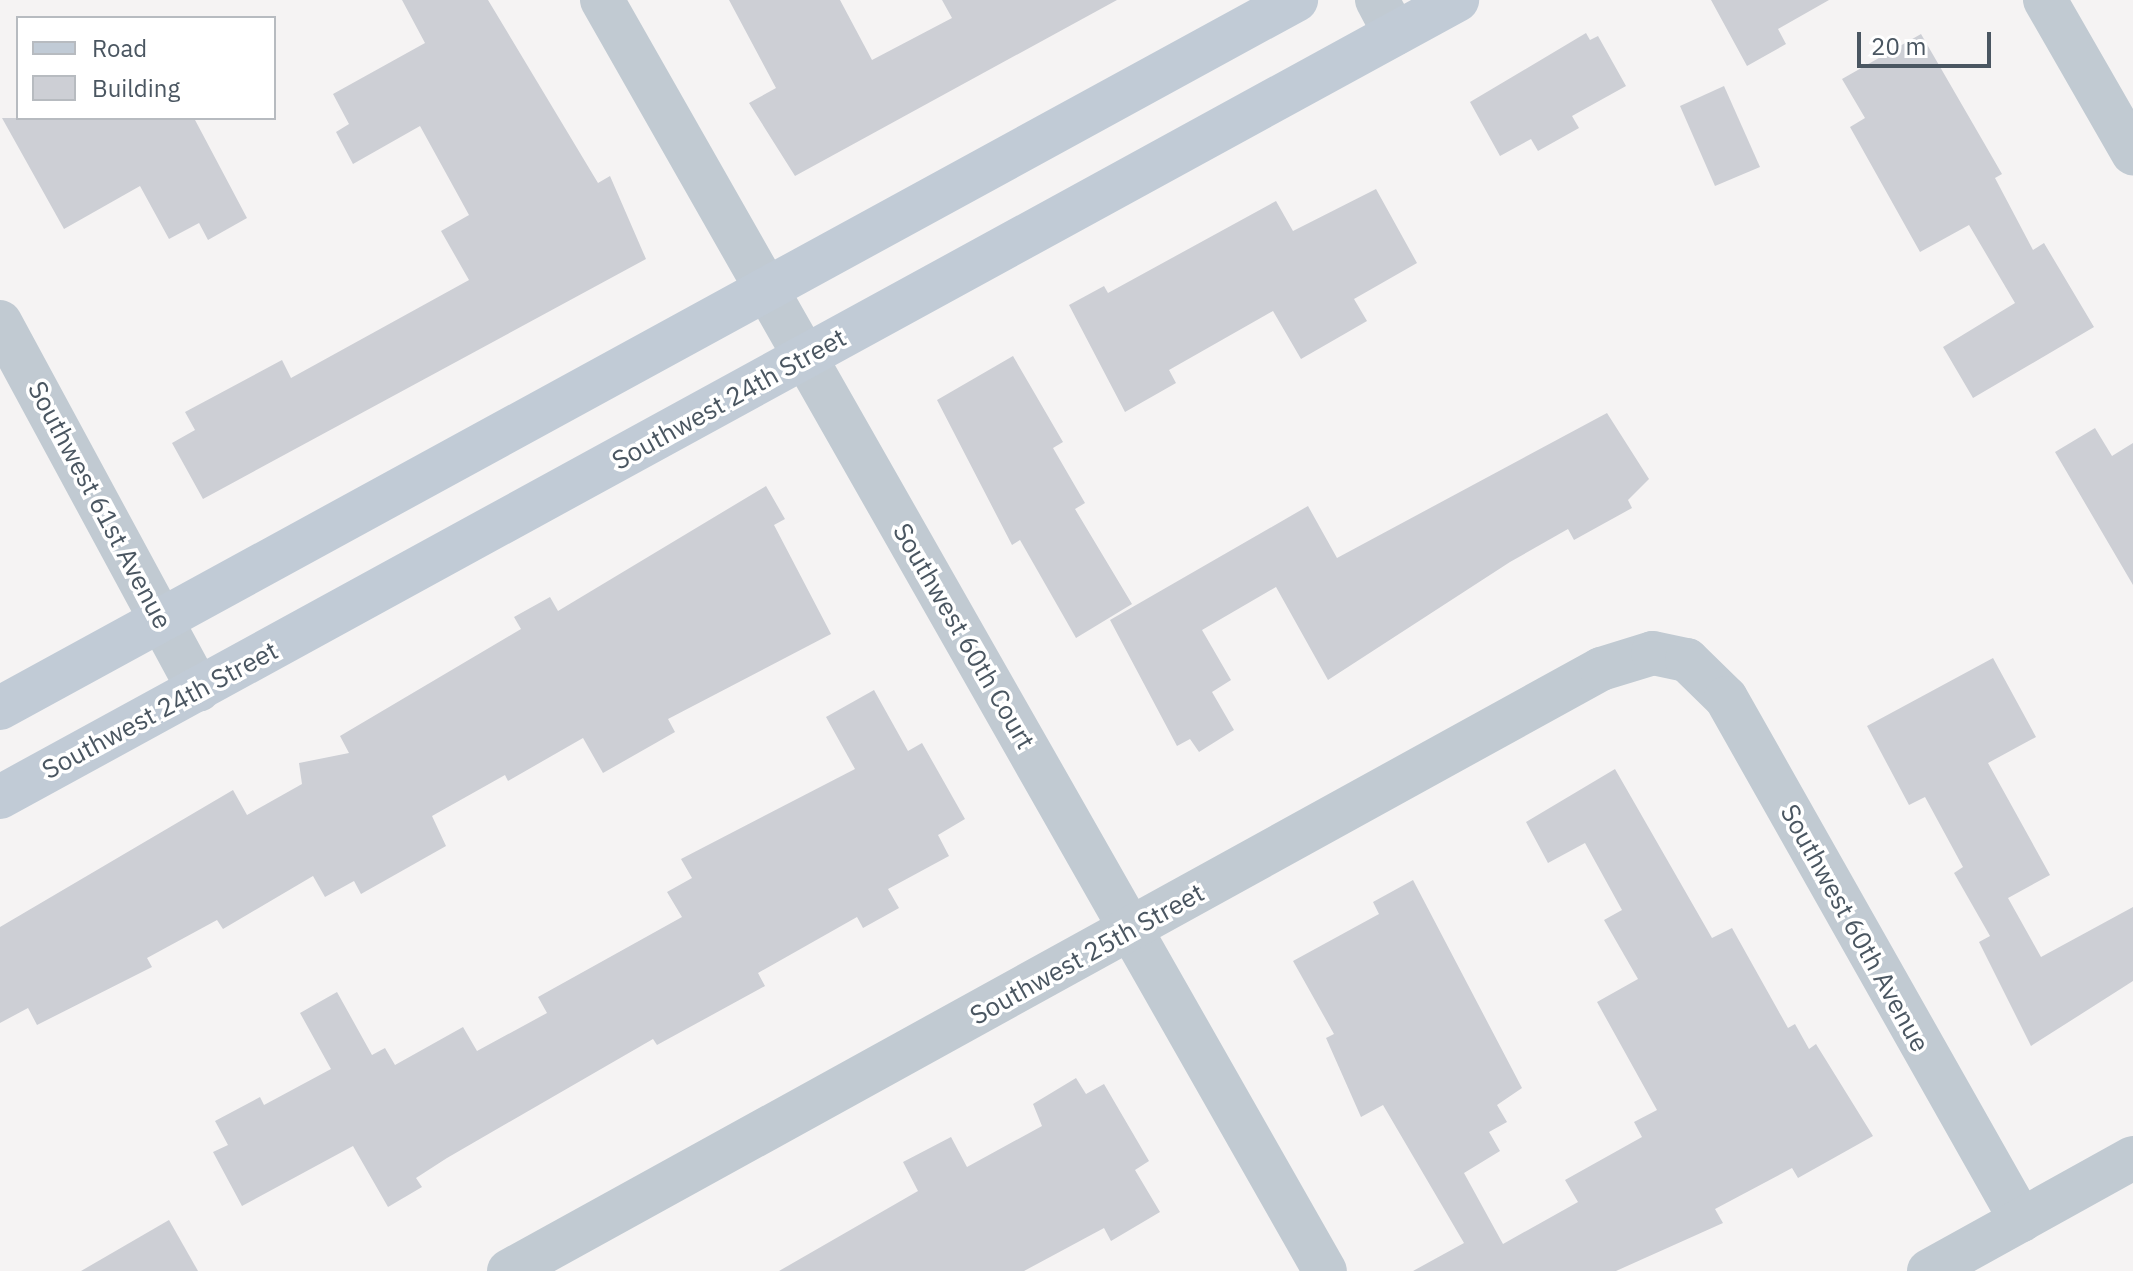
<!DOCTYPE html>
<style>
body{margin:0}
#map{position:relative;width:2133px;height:1271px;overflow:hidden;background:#f5f3f3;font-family:"IBM Plex Sans",sans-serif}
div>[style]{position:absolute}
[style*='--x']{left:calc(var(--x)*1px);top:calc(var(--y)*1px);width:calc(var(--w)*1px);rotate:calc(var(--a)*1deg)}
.building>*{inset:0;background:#cdcfd5}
.minor>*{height:44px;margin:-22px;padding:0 22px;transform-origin:22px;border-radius:22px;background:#c1cad2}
.secondary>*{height:44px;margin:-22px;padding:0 22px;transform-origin:22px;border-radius:22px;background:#c1cbd6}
span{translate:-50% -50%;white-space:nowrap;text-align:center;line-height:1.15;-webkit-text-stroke:7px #fff;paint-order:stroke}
.street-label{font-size:26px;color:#4a5661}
.legend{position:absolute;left:16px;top:16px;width:260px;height:104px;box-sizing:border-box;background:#fff;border:2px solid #b7bbc0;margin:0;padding:10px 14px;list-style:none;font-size:24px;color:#4a5661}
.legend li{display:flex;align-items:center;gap:16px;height:40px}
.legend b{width:40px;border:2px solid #b7bbc0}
.scale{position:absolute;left:1857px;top:32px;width:134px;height:36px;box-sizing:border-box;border:4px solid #4a5661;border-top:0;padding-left:10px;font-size:24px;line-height:28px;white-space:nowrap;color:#4a5661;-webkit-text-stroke:6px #fff;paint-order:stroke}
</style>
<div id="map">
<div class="building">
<i style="clip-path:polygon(402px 0,488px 0,598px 183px,610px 176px,646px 259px,203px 499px,172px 443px,195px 430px,185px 412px,282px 360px,291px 378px,469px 280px,441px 231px,469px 215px,420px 126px,353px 164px,336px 132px,349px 124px,333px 94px,425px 43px)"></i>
<i style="clip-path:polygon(729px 0,840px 0,872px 60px,952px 18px,942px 0,1117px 0,795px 176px,749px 103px,776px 88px)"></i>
<i style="clip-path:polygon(1711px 0,1829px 0,1778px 29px,1786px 44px,1747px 66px)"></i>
<i style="clip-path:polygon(1586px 33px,1590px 40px,1598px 36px,1626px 86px,1572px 116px,1579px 128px,1538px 151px,1531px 139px,1500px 156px,1470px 102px)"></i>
<i style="clip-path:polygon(1921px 34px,2002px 174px,1995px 178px,2033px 250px,2044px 243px,2094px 327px,1973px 398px,1943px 347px,2015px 303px,1969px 225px,1920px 252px,1850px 127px,1865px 118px,1842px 79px)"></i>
<i style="clip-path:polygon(1724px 86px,1760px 167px,1715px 186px,1680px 106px)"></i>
<i style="clip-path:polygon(2px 118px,194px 118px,247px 218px,208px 240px,199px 223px,169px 239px,140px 186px,64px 229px)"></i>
<i style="clip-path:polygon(1376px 189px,1417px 263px,1354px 299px,1367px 321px,1301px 359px,1273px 311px,1169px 370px,1176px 383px,1125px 412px,1069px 305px,1104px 286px,1108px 293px,1276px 201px,1293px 231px)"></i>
<i style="clip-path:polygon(1013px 356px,1063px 442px,1053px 448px,1085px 503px,1075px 509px,1132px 604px,1076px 638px,1020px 540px,1012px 545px,937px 400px)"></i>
<i style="clip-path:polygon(1607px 413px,1649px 479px,1628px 500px,1632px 508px,1574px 540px,1568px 529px,1510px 562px,1328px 680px,1276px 587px,1202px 630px,1231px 680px,1212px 692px,1234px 730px,1199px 752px,1190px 739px,1177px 746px,1110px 620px,1308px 506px,1337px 558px)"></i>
<i style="clip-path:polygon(2095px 428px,2112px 456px,2133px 443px,2133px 585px,2055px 452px)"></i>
<i style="clip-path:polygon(766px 486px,785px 519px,774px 525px,831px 634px,668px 719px,675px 732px,603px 773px,583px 738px,508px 781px,505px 775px,432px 816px,446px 846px,361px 894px,354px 881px,325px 897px,313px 876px,223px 929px,217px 920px,147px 958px,152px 967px,37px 1025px,28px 1008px,0 1023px,0 927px,233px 790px,247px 815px,302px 784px,299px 763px,349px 753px,340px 736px,521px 629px,514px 617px,550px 597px,558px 611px)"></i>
<i style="clip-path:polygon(1993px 658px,2036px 737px,1988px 763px,2050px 875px,2008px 898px,2041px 957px,2133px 907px,2133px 981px,2031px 1046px,1979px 942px,1990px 936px,1954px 873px,1963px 867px,1925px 797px,1909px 805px,1867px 726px)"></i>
<i style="clip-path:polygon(874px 690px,908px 751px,922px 743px,965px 819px,938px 835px,949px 856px,888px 889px,899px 908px,863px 928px,857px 917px,758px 973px,765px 986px,657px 1045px,653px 1039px,447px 1158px,416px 1178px,422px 1187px,388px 1207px,353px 1146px,242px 1206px,213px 1152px,228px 1145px,215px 1121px,260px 1097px,264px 1105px,331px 1069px,300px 1013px,337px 992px,372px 1055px,385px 1048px,395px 1065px,463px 1027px,477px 1051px,547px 1013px,538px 997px,682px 917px,667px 892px,692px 878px,681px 859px,855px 769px,826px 717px)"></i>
<i style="clip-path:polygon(1615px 769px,1712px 938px,1732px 928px,1788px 1028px,1795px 1024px,1809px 1049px,1816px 1044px,1873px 1136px,1798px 1178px,1792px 1168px,1715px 1209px,1723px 1223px,1616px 1271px,1413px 1271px,1464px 1243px,1383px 1105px,1361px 1117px,1326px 1038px,1334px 1034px,1293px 961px,1379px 914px,1373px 902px,1413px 880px,1522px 1088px,1497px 1105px,1507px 1122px,1489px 1132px,1500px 1151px,1464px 1173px,1503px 1244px,1578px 1202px,1565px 1180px,1642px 1137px,1634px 1122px,1657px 1110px,1597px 1002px,1638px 979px,1604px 920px,1622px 910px,1585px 843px,1548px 863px,1526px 822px)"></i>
<i style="clip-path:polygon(1076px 1078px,1086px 1094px,1104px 1084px,1149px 1161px,1135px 1170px,1160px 1212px,1111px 1241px,1104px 1228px,1024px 1271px,779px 1271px,918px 1191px,903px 1162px,951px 1137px,967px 1167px,1042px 1126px,1033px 1104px)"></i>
<i style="clip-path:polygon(169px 1220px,198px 1271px,81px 1271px)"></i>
</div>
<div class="minor">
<i style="--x:602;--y:0;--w:1462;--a:60.37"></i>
<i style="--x:1377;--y:0;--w:38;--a:62"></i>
<i style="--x:2045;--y:0;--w:177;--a:60.1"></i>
<i style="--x:0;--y:322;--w:418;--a:61.6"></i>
<i style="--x:509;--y:1271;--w:1247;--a:-28.87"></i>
<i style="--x:1601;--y:669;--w:54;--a:-17.1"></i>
<i style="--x:1653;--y:653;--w:35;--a:12"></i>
<i style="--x:1687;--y:660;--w:54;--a:44.3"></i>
<i style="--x:1726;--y:698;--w:600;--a:60.53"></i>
<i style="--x:1929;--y:1271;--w:233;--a:-29"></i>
</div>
<div class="secondary">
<i style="--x:0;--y:708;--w:1477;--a:-28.65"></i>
<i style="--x:0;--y:797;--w:1661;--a:-28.68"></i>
</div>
<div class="street-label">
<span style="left:729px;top:399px;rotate:-29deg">Southwest 24th Street</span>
<span style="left:100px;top:505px;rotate:62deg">Southwest 61st Avenue</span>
<span style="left:964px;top:636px;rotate:60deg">Southwest 60th Court</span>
<span style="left:160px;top:710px;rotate:-28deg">Southwest 24th Street</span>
<span style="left:1855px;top:928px;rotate:61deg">Southwest 60th Avenue</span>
<span style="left:1087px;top:954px;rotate:-29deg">Southwest 25th Street</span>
</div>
<ul class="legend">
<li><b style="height:10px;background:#c1cbd6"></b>Road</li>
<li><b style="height:22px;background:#cdcfd5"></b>Building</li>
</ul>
<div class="scale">20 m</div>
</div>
